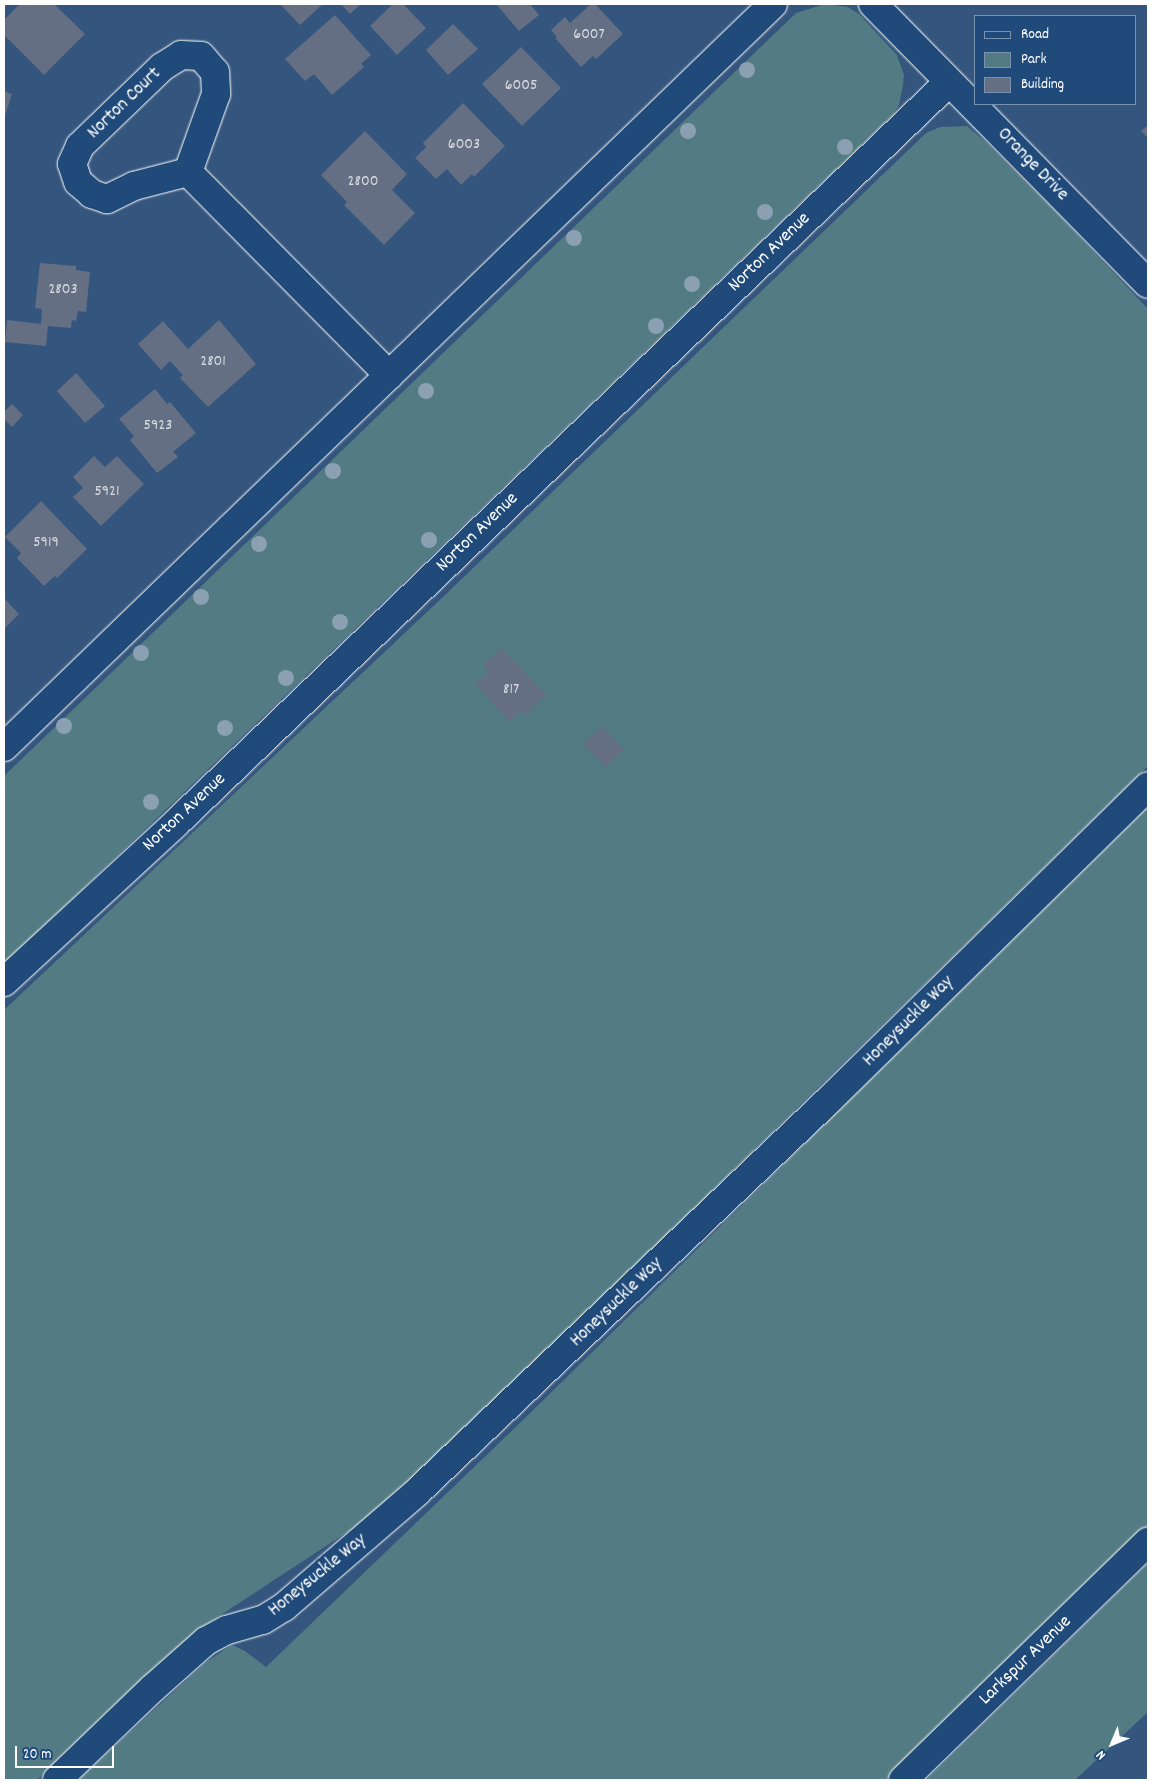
<!DOCTYPE html>
<style>
body{margin:0}
#map{position:relative;width:1152px;height:1784px;overflow:hidden;background:#34557d;font-family:Dekko,sans-serif}
div>[style]{position:absolute}
[style*='--x']{left:calc(var(--x)*1px);top:calc(var(--y)*1px);width:calc(var(--w)*1px);rotate:calc(var(--a)*1deg)}
.green>*{inset:0;background:#527b83}
.building>*{inset:0;background:#646f84}
.roads{filter:drop-shadow(0 0 1px #fff) drop-shadow(0 0 1px #fff)}
.street>*{height:28px;margin:-14px;padding:0 14px;transform-origin:14px;border-radius:14px;background:#1f4a7a}
.trees>*{width:16px;height:16px;margin:-8px;border-radius:50%;background:#8ca0b3}
span{translate:-50% -50%;white-space:nowrap;text-align:center;line-height:1.15;-webkit-text-stroke:5px #1f4a7a;paint-order:stroke}
.number-label{font-size:16px;color:#d8dbe0}
.number-label span{-webkit-text-stroke-width:0}
.street-label{font-size:19px;color:#fff}
.frame{position:absolute;inset:0;border:5px solid #fff;pointer-events:none}
.legend{position:absolute;left:974px;top:15px;width:162px;height:90px;box-sizing:border-box;background:#1f4a7a;border:1px solid #7992af;margin:0;padding:6px 9px;list-style:none;font-size:15px;color:#fff}
.legend li{display:flex;align-items:center;gap:10px;height:25px}
.legend b{width:25px;border:1px solid #7992af}
.north{position:absolute;left:1087px;top:1719px;width:50px;height:50px;-webkit-text-stroke:4px #1f4a7a;paint-order:stroke;rotate:225deg;font-size:14px;font-weight:700;line-height:20px;text-align:center;color:#fff}
.north::after{content:'';display:block;margin:auto;width:18px;height:22px;background:#fff;clip-path:polygon(50% 0,100% 100%,50% 72%,0 100%)}
.scale{position:absolute;left:15px;top:1746px;width:99px;height:22px;box-sizing:border-box;border:2px solid #fff;border-top:0;padding-left:6px;font-size:15px;line-height:18px;white-space:nowrap;color:#fff;-webkit-text-stroke:4px #1f4a7a;paint-order:stroke}
</style>
<div id="map">
<div class="green">
<i style="clip-path:polygon(825px 4px,848px 7px,859px 14px,897px 55px,904px 75px,903px 85px,899px 105px,894px 114px,4px 964px,4px 776px,796px 13px)"></i>
<i style="clip-path:polygon(967px 126px,987px 143px,1057px 213px,1148px 309px,1148px 766px,590px 1310px,391px 1498px,355px 1527px,195px 1632px,37px 1780px,4px 1780px,4px 1010px,444px 596px,926px 133px,940px 127px)"></i>
<i style="clip-path:polygon(1148px 807px,1148px 1526px,886px 1780px,78px 1780px,205px 1663px,232px 1645px,245px 1651px,266px 1667px,524px 1419px)"></i>
<i style="clip-path:polygon(1148px 1563px,1148px 1712px,1075px 1780px,926px 1780px)"></i>
</div>
<div class="building">
<i style="clip-path:polygon(20px 4px,54px 4px,85px 34px,44px 75px,4px 35px,4px 20px)"></i>
<i style="clip-path:polygon(280px 4px,323px 4px,300px 25px)"></i>
<i style="clip-path:polygon(341px 4px,361px 4px,350px 14px)"></i>
<i style="clip-path:polygon(393px 4px,403px 4px,426px 28px,397px 55px,370px 26px)"></i>
<i style="clip-path:polygon(496px 4px,530px 4px,539px 15px,519px 31px)"></i>
<i style="clip-path:polygon(591px 4px,595px 4px,623px 34px,596px 59px,593px 56px,581px 67px,555px 38px,557px 37px,551px 30px,565px 17px,570px 23px)"></i>
<i style="clip-path:polygon(335px 15px,371px 55px,361px 64px,364px 67px,332px 95px,314px 74px,305px 81px,285px 59px)"></i>
<i style="clip-path:polygon(453px 24px,478px 49px,448px 75px,426px 50px)"></i>
<i style="clip-path:polygon(521px 47px,561px 88px,522px 126px,482px 84px)"></i>
<i style="clip-path:polygon(4px 91px,12px 94px,4px 119px)"></i>
<i style="clip-path:polygon(463px 103px,505px 146px,474px 177px,472px 174px,461px 185px,447px 169px,436px 179px,415px 158px,426px 147px,423px 143px)"></i>
<i style="clip-path:polygon(1148px 125px,1148px 138px,1141px 131px)"></i>
<i style="clip-path:polygon(365px 131px,407px 174px,392px 190px,415px 213px,384px 245px,344px 205px,347px 202px,321px 175px)"></i>
<i style="clip-path:polygon(40px 263px,76px 266px,76px 270px,90px 272px,86px 312px,78px 311px,76px 321px,72px 320px,71px 328px,48px 326px,46px 346px,5px 342px,7px 320px,41px 324px,42px 309px,35px 308px)"></i>
<i style="clip-path:polygon(219px 320px,256px 364px,208px 407px,180px 378px,183px 375px,170px 361px,161px 370px,138px 344px,163px 321px,188px 349px)"></i>
<i style="clip-path:polygon(76px 373px,105px 406px,85px 423px,57px 391px)"></i>
<i style="clip-path:polygon(155px 389px,167px 404px,170px 402px,196px 433px,173px 452px,178px 457px,157px 473px,130px 440px,134px 436px,119px 419px)"></i>
<i style="clip-path:polygon(12px 404px,23px 415px,12px 427px,4px 419px,4px 412px)"></i>
<i style="clip-path:polygon(94px 456px,105px 467px,117px 456px,144px 484px,101px 526px,73px 497px,83px 488px,73px 477px)"></i>
<i style="clip-path:polygon(41px 501px,87px 549px,57px 578px,55px 576px,44px 586px,17px 558px,21px 553px,5px 537px)"></i>
<i style="clip-path:polygon(4px 598px,19px 614px,4px 629px)"></i>
<i style="clip-path:polygon(502px 648px,546px 695px,525px 716px,521px 711px,510px 722px,475px 684px,489px 672px,483px 665px)"></i>
<i style="clip-path:polygon(602px 726px,624px 749px,606px 767px,583px 744px)"></i>
</div>
<div class="roads">
<div class="street">
<i style="--x:873;--y:4;--w:392;--a:45.5"></i>
<i style="--x:181;--y:55;--w:20;--a:3"></i>
<i style="--x:201;--y:56;--w:21;--a:49"></i>
<i style="--x:215;--y:72;--w:22;--a:87"></i>
<i style="--x:216;--y:94;--w:83;--a:109.7"></i>
<i style="--x:188;--y:172;--w:56;--a:165.5"></i>
<i style="--x:134;--y:186;--w:30;--a:154"></i>
<i style="--x:107;--y:199;--w:16;--a:-162"></i>
<i style="--x:92;--y:194;--w:18;--a:-139"></i>
<i style="--x:78;--y:182;--w:19;--a:-108"></i>
<i style="--x:72;--y:164;--w:20;--a:-66"></i>
<i style="--x:80;--y:146;--w:114;--a:-43.9"></i>
<i style="--x:162;--y:67;--w:22;--a:-32"></i>
<i style="--x:188;--y:172;--w:286;--a:45.3"></i>
<i style="--x:4;--y:747;--w:1069;--a:-44.01"></i>
<i style="--x:4;--y:982;--w:233;--a:-42.7"></i>
<i style="--x:175;--y:824;--w:1072;--a:-43.79"></i>
<i style="--x:57;--y:1780;--w:133;--a:-43.8"></i>
<i style="--x:153;--y:1688;--w:71;--a:-41.6"></i>
<i style="--x:206;--y:1641;--w:24;--a:-28"></i>
<i style="--x:227;--y:1630;--w:37;--a:-16"></i>
<i style="--x:263;--y:1620;--w:25;--a:-32"></i>
<i style="--x:284;--y:1607;--w:176;--a:-40.8"></i>
<i style="--x:417;--y:1492;--w:570;--a:-43.58"></i>
<i style="--x:830;--y:1099;--w:446;--a:-44.5"></i>
<i style="--x:903;--y:1780;--w:342;--a:-44.2"></i>
</div>
</div>
<div class="trees">
<i style="left:747px;top:70px"></i>
<i style="left:688px;top:131px"></i>
<i style="left:845px;top:147px"></i>
<i style="left:765px;top:212px"></i>
<i style="left:574px;top:238px"></i>
<i style="left:692px;top:284px"></i>
<i style="left:656px;top:326px"></i>
<i style="left:426px;top:391px"></i>
<i style="left:333px;top:471px"></i>
<i style="left:429px;top:540px"></i>
<i style="left:259px;top:544px"></i>
<i style="left:201px;top:597px"></i>
<i style="left:340px;top:622px"></i>
<i style="left:141px;top:653px"></i>
<i style="left:286px;top:678px"></i>
<i style="left:64px;top:726px"></i>
<i style="left:225px;top:728px"></i>
<i style="left:151px;top:802px"></i>
</div>
<div class="number-label">
<span style="left:589px;top:35px">6007</span>
<span style="left:521px;top:86px">6005</span>
<span style="left:464px;top:145px">6003</span>
<span style="left:363px;top:182px">2800</span>
<span style="left:63px;top:290px">2803</span>
<span style="left:213px;top:362px">2801</span>
<span style="left:158px;top:426px">5923</span>
<span style="left:107px;top:492px">5921</span>
<span style="left:46px;top:543px">5919</span>
<span style="left:511px;top:690px">817</span>
</div>
<div class="street-label">
<span style="left:125px;top:104px;rotate:-44deg">Norton Court</span>
<span style="left:1032px;top:165px;rotate:46deg">Orange Drive</span>
<span style="left:770px;top:253px;rotate:-44deg">Norton Avenue</span>
<span style="left:478px;top:533px;rotate:-44deg">Norton Avenue</span>
<span style="left:185px;top:813px;rotate:-43deg">Norton Avenue</span>
<span style="left:909px;top:1022px;rotate:-45deg">Honeysuckle Way</span>
<span style="left:617px;top:1303px;rotate:-44deg">Honeysuckle Way</span>
<span style="left:318px;top:1576px;rotate:-39deg">Honeysuckle Way</span>
<span style="left:1026px;top:1661px;rotate:-44deg">Larkspur Avenue</span>
</div>
<div class="frame"></div>
<ul class="legend">
<li><b style="height:6px;background:#1f4a7a"></b>Road</li>
<li><b style="height:14px;background:#527b83"></b>Park</li>
<li><b style="height:14px;background:#646f84"></b>Building</li>
</ul>
<div class="north">N</div>
<div class="scale">20 m</div>
</div>
